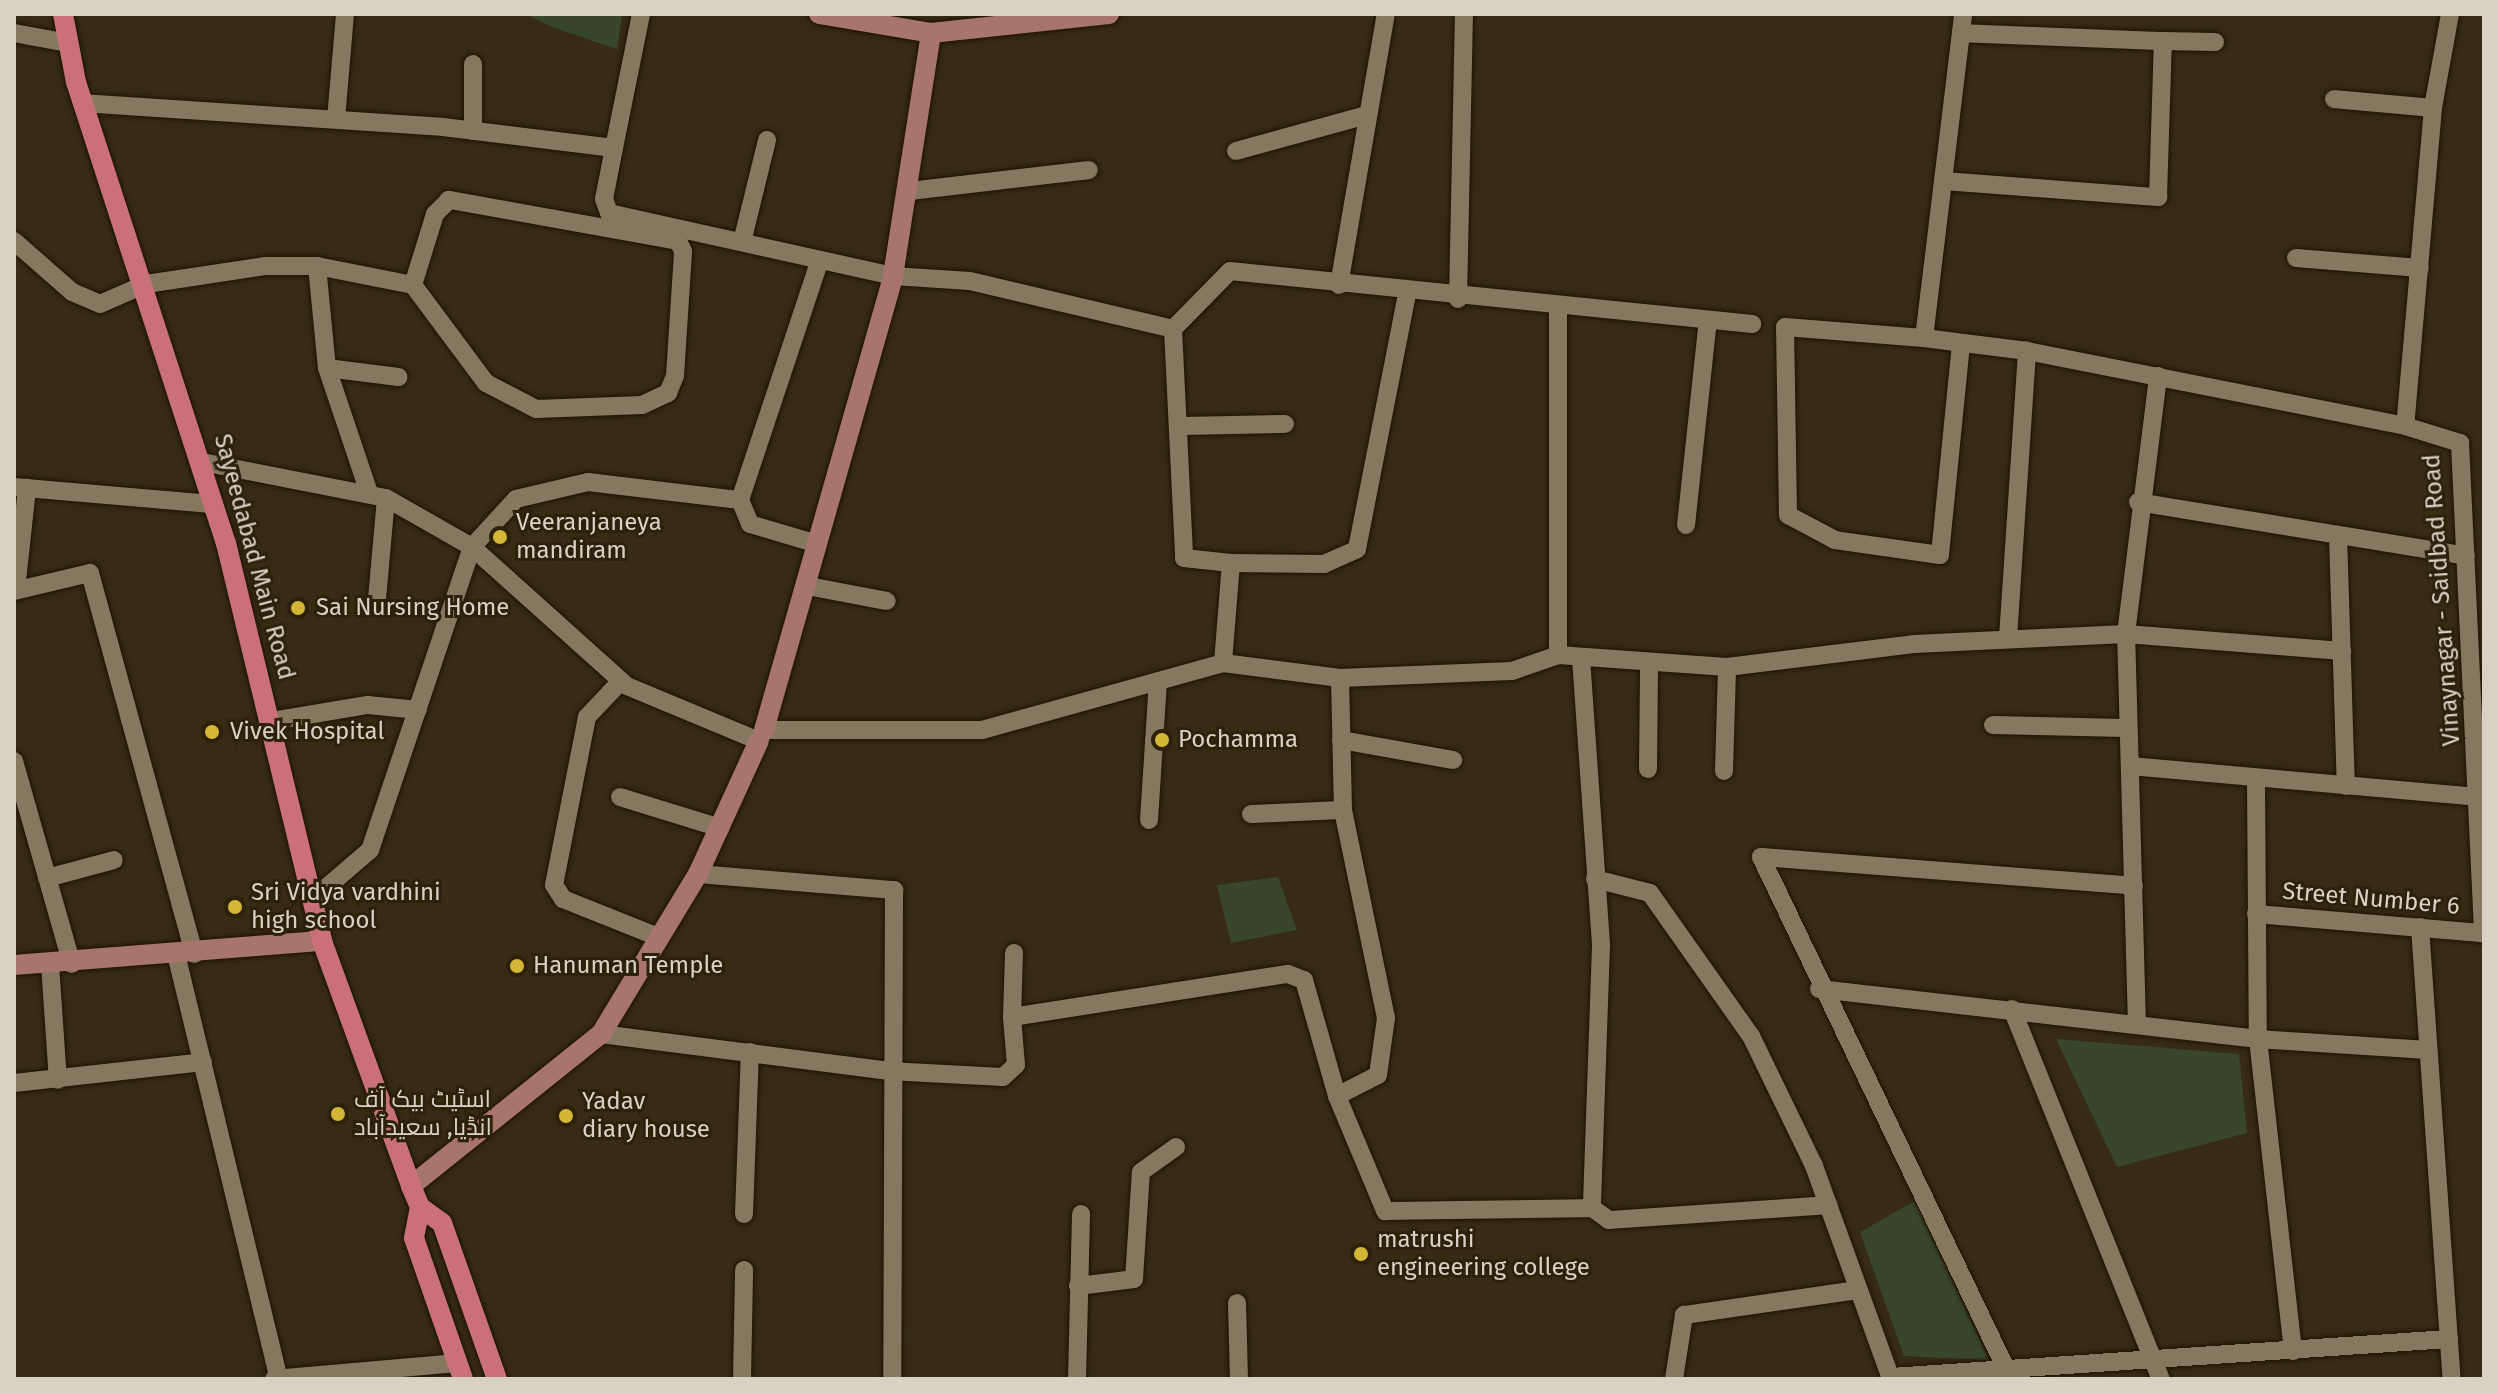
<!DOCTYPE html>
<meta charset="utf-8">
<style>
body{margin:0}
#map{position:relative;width:2498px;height:1393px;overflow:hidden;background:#372b14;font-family:"Fira Sans",Cairo,sans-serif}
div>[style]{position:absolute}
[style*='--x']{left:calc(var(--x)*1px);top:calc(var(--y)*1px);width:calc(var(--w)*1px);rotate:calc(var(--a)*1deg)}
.green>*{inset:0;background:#38472a}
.roads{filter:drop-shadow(0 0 2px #1e1300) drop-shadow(0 0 2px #1e1300)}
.street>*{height:18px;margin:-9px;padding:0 9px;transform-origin:9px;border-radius:9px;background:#86785f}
.secondary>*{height:20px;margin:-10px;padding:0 10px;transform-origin:10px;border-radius:10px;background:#a8756a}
.primary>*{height:20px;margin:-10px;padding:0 10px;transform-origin:10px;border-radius:10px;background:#c97176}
.dots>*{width:22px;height:22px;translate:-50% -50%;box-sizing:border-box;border:4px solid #2d210a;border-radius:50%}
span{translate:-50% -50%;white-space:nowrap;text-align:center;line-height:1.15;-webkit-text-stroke:6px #2d210a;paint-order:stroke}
.poi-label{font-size:24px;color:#d9d2c4}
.left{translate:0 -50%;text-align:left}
.street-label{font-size:24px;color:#d9d2c4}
.frame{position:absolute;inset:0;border:16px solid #d9d2c4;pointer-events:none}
</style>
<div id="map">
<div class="green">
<i style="clip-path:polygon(525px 14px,622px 14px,617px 49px,552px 27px)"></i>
<i style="clip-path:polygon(1278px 877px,1297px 930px,1231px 943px,1217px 885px)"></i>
<i style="clip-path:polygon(2056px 1039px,2239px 1054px,2247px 1133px,2117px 1167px)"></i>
<i style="clip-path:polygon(1915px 1201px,1989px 1360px,1904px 1356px,1860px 1232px)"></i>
</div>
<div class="roads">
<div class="street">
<i style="--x:2450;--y:14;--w:96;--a:100.3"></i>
<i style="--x:2433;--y:108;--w:319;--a:95"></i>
<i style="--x:2405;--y:426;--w:58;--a:17.2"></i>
<i style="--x:2460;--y:443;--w:491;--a:87.3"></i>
<i style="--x:14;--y:33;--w:55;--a:10.5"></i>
<i style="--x:1961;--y:33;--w:202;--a:2.3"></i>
<i style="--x:473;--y:64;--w:67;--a:90"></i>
<i style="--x:2334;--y:99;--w:99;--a:5.2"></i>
<i style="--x:83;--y:103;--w:361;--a:3.8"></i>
<i style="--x:443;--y:127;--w:172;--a:7"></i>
<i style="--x:614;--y:148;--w:52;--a:101.1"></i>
<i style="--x:604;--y:199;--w:15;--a:70"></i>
<i style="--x:609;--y:213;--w:291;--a:12.5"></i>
<i style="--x:893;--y:276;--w:77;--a:3.7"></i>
<i style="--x:970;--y:281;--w:209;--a:13.3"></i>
<i style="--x:1173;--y:329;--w:81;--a:-45.5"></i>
<i style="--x:1230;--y:271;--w:525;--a:5.8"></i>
<i style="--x:336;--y:119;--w:105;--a:-85.1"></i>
<i style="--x:614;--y:148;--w:137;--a:-78.6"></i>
<i style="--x:1236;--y:151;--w:136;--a:-15.4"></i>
<i style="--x:1943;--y:181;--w:216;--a:4.3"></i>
<i style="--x:2158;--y:197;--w:156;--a:-88.2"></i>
<i style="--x:2163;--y:41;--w:52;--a:1.1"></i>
<i style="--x:910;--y:191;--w:180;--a:-6.7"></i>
<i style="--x:14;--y:241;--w:77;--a:41.3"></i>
<i style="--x:72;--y:292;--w:30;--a:23"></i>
<i style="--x:100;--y:304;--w:50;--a:-23.5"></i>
<i style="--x:146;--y:284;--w:120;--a:-8.6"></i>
<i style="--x:265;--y:266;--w:52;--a:0"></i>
<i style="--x:317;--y:266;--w:98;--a:11.2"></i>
<i style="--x:413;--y:285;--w:122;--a:53.3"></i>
<i style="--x:486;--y:383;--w:56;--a:27.5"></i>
<i style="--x:536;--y:409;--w:106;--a:-2.2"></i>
<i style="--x:642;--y:405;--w:29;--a:-25"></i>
<i style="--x:668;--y:393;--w:18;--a:-68"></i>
<i style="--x:675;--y:376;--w:125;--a:-86.3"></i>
<i style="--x:683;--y:251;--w:11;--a:-117"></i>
<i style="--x:678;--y:241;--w:233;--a:-169.8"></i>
<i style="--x:449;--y:200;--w:20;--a:135"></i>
<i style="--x:435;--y:214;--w:74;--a:107.2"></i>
<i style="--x:742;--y:242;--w:105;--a:-76.2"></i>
<i style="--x:2296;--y:258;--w:124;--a:4.6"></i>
<i style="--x:317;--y:266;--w:102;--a:84.4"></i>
<i style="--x:327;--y:368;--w:132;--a:71.4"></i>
<i style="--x:1339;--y:285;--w:275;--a:-80.2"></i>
<i style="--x:1458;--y:299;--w:285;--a:-88.8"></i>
<i style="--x:1558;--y:309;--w:346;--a:90"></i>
<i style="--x:1173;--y:329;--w:229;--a:87.2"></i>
<i style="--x:1184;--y:558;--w:47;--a:6.1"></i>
<i style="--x:1231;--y:563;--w:100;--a:94.6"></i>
<i style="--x:1924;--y:338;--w:326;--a:-83.1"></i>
<i style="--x:1961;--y:344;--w:212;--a:95.7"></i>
<i style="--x:1940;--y:555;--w:106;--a:-171.9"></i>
<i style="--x:1835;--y:540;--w:53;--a:-152"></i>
<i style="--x:1788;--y:515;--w:188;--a:-90.9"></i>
<i style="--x:1785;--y:327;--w:139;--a:4.5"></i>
<i style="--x:1924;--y:338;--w:104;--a:7.2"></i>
<i style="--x:2027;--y:351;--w:385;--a:11.2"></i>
<i style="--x:327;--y:368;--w:72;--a:7.2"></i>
<i style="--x:1178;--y:426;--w:107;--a:-1.1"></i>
<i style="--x:202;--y:462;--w:187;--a:11.1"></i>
<i style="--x:386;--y:498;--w:99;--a:29.7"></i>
<i style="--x:472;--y:547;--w:208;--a:41.9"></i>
<i style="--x:627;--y:686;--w:143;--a:22.6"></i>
<i style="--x:759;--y:741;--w:12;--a:-66"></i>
<i style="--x:764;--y:730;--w:218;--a:0"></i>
<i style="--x:982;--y:730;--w:250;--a:-15.5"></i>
<i style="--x:1223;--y:663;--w:118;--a:7.3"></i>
<i style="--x:1340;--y:678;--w:172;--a:-2.3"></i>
<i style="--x:1512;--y:671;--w:49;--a:-19.2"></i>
<i style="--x:1558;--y:655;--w:169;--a:4.1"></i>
<i style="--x:1727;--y:667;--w:188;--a:-7"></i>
<i style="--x:1914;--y:644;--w:212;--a:-2.7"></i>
<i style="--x:2126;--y:634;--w:217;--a:4.5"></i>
<i style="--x:14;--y:487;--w:201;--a:4.9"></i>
<i style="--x:740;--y:500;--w:253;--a:-71.6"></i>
<i style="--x:2138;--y:502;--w:332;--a:9.3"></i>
<i style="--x:1686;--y:525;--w:206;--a:-83.9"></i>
<i style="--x:2338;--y:536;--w:250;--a:88.2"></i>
<i style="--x:1231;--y:563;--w:93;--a:0.6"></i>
<i style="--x:1324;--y:564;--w:36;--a:-24"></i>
<i style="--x:1357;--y:549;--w:261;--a:-78.9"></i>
<i style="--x:808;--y:586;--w:80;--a:10.8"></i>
<i style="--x:16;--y:590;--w:103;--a:-83.8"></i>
<i style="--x:14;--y:591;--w:78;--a:-13.3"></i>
<i style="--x:90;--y:573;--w:395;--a:74.7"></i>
<i style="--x:377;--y:599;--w:101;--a:-84.9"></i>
<i style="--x:2008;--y:638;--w:288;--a:-86.2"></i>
<i style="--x:1581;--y:658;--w:289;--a:86"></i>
<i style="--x:1601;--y:946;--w:262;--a:92"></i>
<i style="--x:1592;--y:1208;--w:21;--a:35"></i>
<i style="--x:1609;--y:1220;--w:220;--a:-3.9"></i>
<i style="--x:621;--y:681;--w:50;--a:133.4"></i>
<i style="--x:587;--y:717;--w:171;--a:101.1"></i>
<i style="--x:554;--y:885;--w:17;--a:57"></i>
<i style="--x:563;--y:899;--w:102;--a:21.8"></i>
<i style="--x:272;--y:721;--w:97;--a:-9.5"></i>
<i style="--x:368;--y:705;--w:50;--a:5.7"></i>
<i style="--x:1993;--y:725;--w:133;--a:1.3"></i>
<i style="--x:1341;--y:740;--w:114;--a:10.1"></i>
<i style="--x:14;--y:761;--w:211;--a:74.1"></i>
<i style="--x:2131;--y:766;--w:347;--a:5.1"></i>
<i style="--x:1648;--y:769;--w:103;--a:-89.4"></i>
<i style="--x:1724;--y:771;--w:104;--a:-88.3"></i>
<i style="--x:2256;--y:779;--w:260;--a:89.6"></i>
<i style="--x:2258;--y:1039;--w:314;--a:83.6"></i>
<i style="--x:620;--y:797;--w:105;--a:17.2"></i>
<i style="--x:1251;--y:814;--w:92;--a:-2.5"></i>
<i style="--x:1149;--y:820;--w:139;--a:-86.3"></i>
<i style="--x:698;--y:874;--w:197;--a:4.7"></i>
<i style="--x:894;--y:890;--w:489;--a:90.2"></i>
<i style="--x:47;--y:878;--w:69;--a:-15"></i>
<i style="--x:1595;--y:879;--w:57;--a:14.3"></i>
<i style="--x:1650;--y:893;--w:175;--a:54.8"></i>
<i style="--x:1751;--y:1036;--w:144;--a:64.1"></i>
<i style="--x:1814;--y:1166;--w:226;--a:70.1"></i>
<i style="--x:313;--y:899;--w:75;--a:-40.7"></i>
<i style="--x:370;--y:850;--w:320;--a:-71.4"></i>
<i style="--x:472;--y:547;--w:65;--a:-47.5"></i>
<i style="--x:516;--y:499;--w:74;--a:-13.3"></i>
<i style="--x:588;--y:482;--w:153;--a:6.8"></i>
<i style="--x:740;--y:500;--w:26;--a:67"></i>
<i style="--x:750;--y:524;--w:70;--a:16.6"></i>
<i style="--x:2256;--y:914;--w:229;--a:4.8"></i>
<i style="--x:2420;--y:927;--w:453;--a:86"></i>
<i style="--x:1014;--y:953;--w:64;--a:91.8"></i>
<i style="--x:1012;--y:1017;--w:279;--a:-8.9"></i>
<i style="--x:1288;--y:974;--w:17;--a:21"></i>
<i style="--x:1304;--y:980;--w:121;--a:74.1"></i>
<i style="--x:1337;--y:1096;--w:46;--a:-27.1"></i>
<i style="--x:1378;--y:1075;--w:58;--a:-82"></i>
<i style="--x:1386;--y:1018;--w:212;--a:-101.7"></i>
<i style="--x:1343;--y:810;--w:132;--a:-91.3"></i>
<i style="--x:177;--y:958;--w:433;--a:76.4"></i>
<i style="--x:50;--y:964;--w:116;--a:86.1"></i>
<i style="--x:1819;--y:989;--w:442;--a:6.5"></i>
<i style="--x:2258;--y:1039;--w:169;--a:3.7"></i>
<i style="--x:2012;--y:1009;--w:399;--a:68.1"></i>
<i style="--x:2137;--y:1025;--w:391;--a:-91.6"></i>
<i style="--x:2126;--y:634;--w:260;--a:-82.9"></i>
<i style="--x:601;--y:1034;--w:289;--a:7.3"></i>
<i style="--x:888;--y:1071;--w:115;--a:3"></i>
<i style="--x:1003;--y:1077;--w:18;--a:-43"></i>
<i style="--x:1016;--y:1065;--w:48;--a:-94.8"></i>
<i style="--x:14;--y:1083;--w:190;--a:-6.3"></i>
<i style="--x:1337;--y:1096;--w:125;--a:67.3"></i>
<i style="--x:1385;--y:1211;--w:207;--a:-0.8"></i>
<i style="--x:744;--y:1214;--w:162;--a:-87.9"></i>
<i style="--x:1078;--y:1286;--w:56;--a:-7.1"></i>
<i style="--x:1134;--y:1279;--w:107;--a:-86.3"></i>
<i style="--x:1141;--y:1172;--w:43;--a:-35.5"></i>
<i style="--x:1237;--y:1303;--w:76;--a:88.5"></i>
<i style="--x:2008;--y:1373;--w:572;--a:-115.58"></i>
<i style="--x:1761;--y:857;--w:374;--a:4.4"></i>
<i style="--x:1891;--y:1377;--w:559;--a:-3.9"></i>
<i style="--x:274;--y:1379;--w:184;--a:-5"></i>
<i style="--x:742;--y:1379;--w:109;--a:-88.9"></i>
<i style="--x:1077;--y:1379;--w:165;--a:-88.6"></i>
<i style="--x:1674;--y:1379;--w:65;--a:-81.1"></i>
<i style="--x:1684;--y:1315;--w:175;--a:-8.2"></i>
</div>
<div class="secondary">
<i style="--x:819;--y:14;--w:114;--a:9.6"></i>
<i style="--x:931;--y:33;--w:179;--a:-6.1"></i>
<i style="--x:764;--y:730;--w:472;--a:-74.1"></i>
<i style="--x:893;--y:276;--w:246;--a:-81.1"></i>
<i style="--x:14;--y:965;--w:309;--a:-4.5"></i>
<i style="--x:411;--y:1186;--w:243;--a:-38.7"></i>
<i style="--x:601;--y:1034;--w:187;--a:-58.8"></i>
<i style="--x:698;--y:874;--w:146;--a:-65.4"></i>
</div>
<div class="primary">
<i style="--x:63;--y:14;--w:69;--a:79.2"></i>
<i style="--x:76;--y:82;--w:485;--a:72"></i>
<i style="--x:226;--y:543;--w:409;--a:76.4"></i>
<i style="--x:322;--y:941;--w:261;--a:70"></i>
<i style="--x:411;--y:1186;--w:23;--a:67"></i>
<i style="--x:420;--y:1207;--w:27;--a:36"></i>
<i style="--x:442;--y:1223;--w:165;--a:70.6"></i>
<i style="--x:420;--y:1207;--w:32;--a:101"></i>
<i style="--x:414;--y:1238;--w:149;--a:70.8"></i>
</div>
</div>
<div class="dots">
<i style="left:500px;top:537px;background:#d3b635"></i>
<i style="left:298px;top:608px;background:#d3b635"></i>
<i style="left:212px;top:732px;background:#d3b635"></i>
<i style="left:1162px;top:740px;background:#d3b635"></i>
<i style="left:235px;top:907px;background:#d3b635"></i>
<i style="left:517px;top:966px;background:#d3b635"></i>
<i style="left:338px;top:1114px;background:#d3b635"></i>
<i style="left:566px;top:1116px;background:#d3b635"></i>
<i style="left:1361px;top:1254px;background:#d3b635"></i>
</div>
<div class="poi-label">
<span class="left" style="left:516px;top:537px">Veeranjaneya<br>mandiram</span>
<span class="left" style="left:316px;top:608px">Sai Nursing Home</span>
<span class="left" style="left:230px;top:732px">Vivek Hospital</span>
<span class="left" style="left:1178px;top:740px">Pochamma</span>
<span class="left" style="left:251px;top:907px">Sri Vidya vardhini<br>high school</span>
<span class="left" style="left:533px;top:966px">Hanuman Temple</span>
<span class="left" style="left:354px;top:1114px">اسٹیٹ بیک آف<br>انڈیا, سعیدآباد</span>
<span class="left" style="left:582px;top:1116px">Yadav<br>diary house</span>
<span class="left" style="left:1377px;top:1254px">matrushi<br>engineering college</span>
</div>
<div class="street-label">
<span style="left:254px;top:557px;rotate:75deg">Sayeedabad Main Road</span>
<span style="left:2442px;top:600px;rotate:-94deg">Vinaynagar - Saidbad Road</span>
<span style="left:2371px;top:899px;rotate:5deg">Street Number 6</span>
</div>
<div class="frame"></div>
</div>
